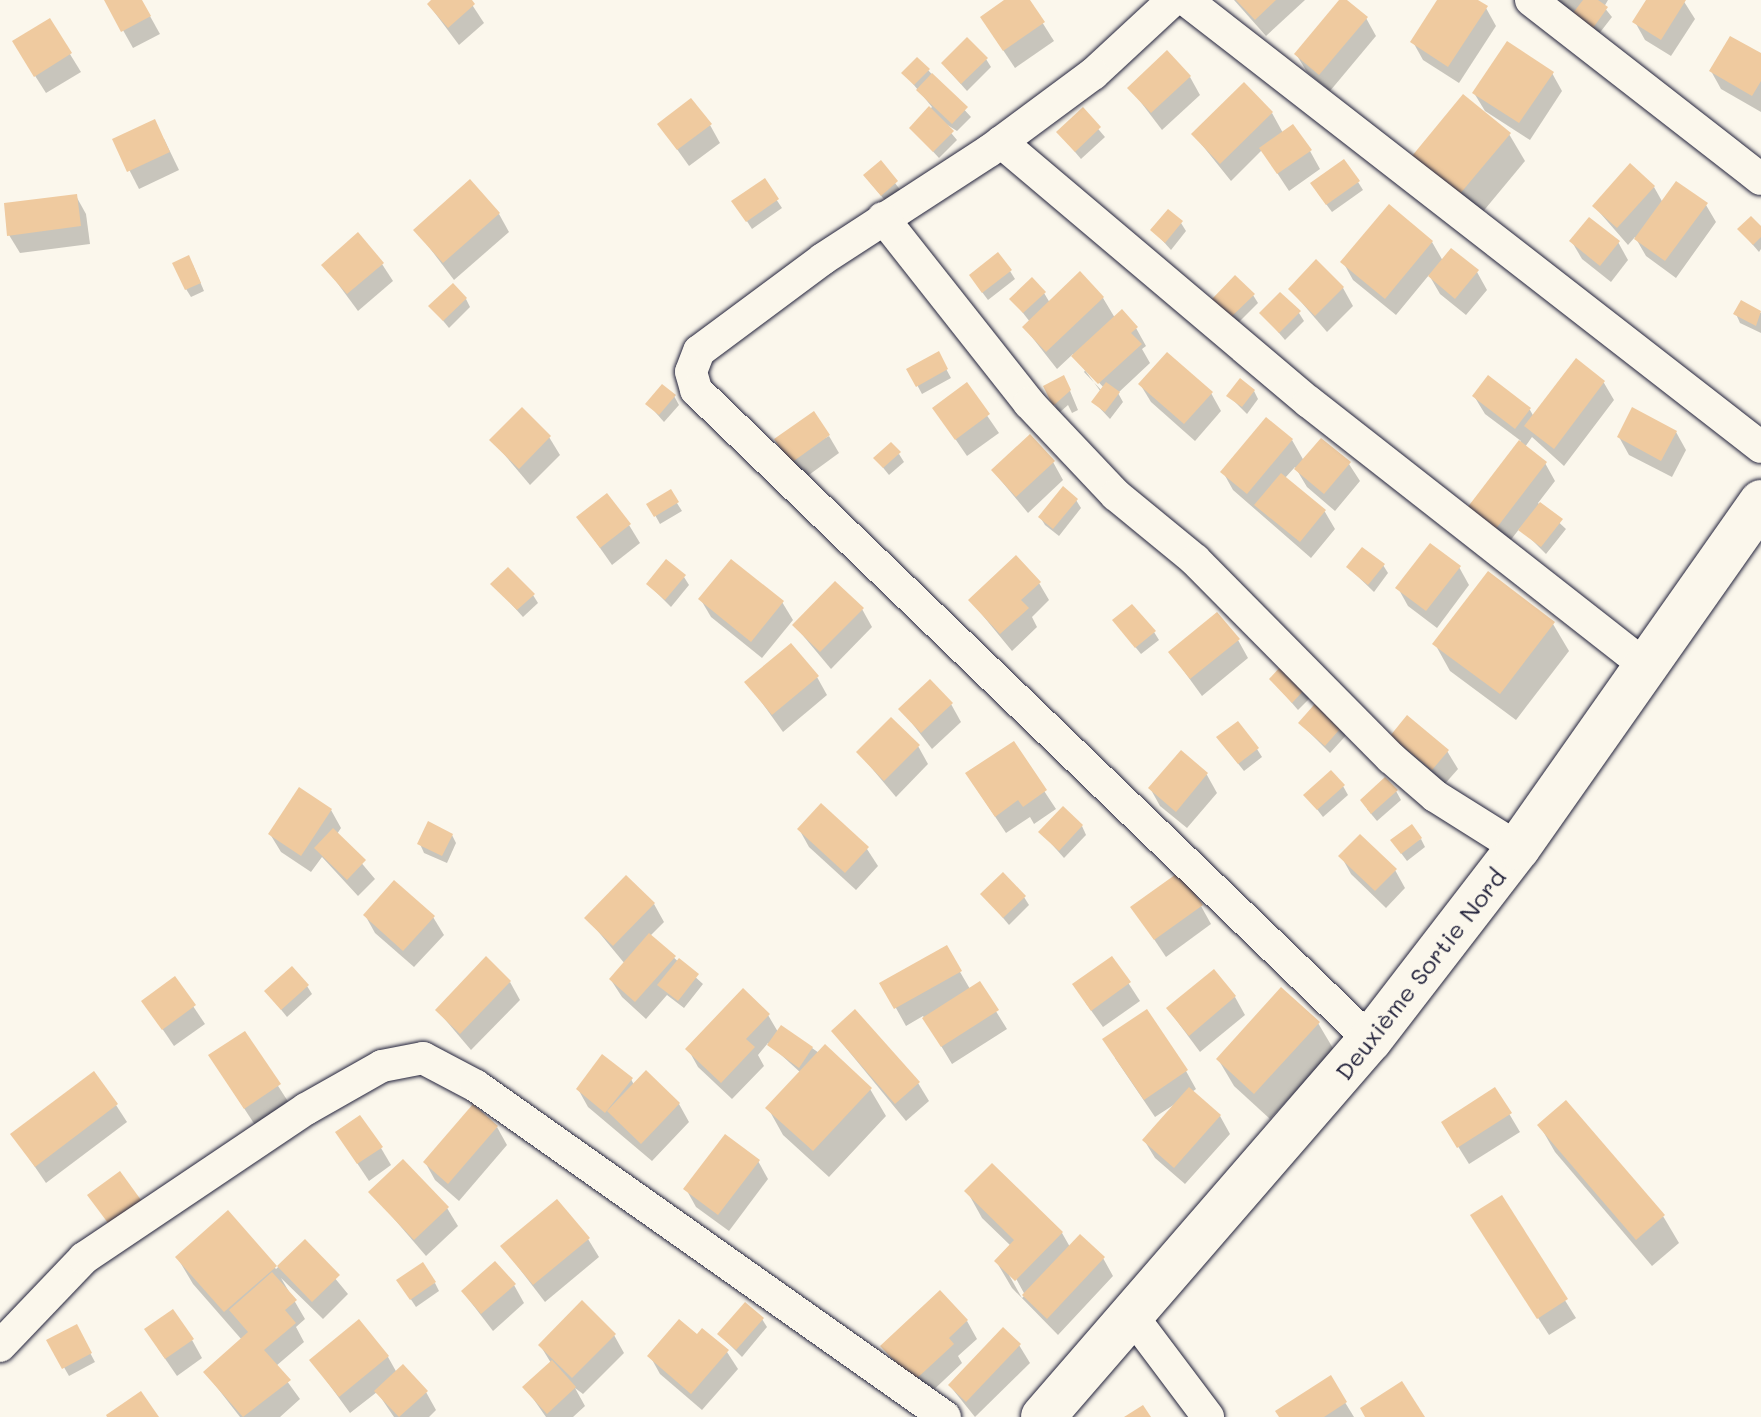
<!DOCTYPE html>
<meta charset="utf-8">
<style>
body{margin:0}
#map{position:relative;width:1761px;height:1417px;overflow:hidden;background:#fbf7ec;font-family:Mali,sans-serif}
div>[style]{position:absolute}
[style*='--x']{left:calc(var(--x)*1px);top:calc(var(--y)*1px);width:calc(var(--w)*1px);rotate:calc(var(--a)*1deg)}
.shadow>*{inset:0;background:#0003}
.building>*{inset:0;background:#efca9f}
.roads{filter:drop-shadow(0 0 2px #22223b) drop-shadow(0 0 2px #22223b)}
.street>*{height:32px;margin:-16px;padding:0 16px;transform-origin:16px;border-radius:16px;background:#fbf7ec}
.primary>*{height:44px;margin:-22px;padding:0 22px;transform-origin:22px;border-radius:22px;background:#fbf7ec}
span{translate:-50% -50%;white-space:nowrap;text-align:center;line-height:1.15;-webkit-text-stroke:6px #fbf7ec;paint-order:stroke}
.street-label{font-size:24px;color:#22223b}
</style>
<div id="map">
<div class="shadow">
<i style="clip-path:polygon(106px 0,141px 0,160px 34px,133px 48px)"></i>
<i style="clip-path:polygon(434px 0,469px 0,484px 23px,459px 45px,429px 5px)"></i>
<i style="clip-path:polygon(1008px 0,1028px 0,1054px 41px,1015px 68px,993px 35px)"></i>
<i style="clip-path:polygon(1234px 0,1305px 0,1266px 36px)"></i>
<i style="clip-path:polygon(1344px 0,1366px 18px,1376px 36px,1330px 91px,1307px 72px,1296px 54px)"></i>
<i style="clip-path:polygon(1440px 0,1474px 0,1486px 8px,1496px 26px,1459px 83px,1423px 60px,1413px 42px)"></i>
<i style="clip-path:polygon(1552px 0,1608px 0,1604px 7px,1612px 17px,1598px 35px)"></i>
<i style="clip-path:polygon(1649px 0,1683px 0,1695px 19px,1671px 56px,1645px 40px,1635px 22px)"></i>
<i style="clip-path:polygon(49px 20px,81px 72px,46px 93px,25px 60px)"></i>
<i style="clip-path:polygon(1761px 56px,1761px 112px,1721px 89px,1711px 71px)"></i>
<i style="clip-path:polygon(986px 59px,991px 67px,967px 91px,943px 64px)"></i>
<i style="clip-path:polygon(928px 70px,971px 117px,957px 131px,941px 121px,957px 140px,939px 158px,911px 128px,932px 107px,904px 73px)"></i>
<i style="clip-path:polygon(1552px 73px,1562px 91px,1530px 140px,1485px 111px,1474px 93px)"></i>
<i style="clip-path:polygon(1190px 77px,1200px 95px,1162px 130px,1130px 88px)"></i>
<i style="clip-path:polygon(1082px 110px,1105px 137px,1081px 159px,1058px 132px)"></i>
<i style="clip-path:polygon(1272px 113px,1283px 133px,1310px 151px,1320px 169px,1289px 191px,1262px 150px,1231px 181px,1194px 135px)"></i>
<i style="clip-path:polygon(659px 124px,710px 125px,720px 143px,689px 166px)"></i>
<i style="clip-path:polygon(1509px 134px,1525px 161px,1476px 220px,1430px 183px)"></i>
<i style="clip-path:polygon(164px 139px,179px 170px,139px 189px,114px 140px)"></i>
<i style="clip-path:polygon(880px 163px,901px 191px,887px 203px,865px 176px)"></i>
<i style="clip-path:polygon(764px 181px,782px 208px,752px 229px,739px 209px)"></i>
<i style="clip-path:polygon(1358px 182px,1363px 190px,1332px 212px,1317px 192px)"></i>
<i style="clip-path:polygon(1654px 187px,1663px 203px,1706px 205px,1716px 222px,1676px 278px,1646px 256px,1635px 237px,1628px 245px,1594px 206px)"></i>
<i style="clip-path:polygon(76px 196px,86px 214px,90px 244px,20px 253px,9px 235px)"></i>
<i style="clip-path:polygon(499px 214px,509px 232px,454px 280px,416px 230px)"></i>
<i style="clip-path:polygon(1181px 223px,1186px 231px,1171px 250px,1153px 230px)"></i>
<i style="clip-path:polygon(1761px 228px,1761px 249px,1759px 252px,1740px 230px)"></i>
<i style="clip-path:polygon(1432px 242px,1443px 261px,1477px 272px,1487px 290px,1466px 315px,1440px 294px,1429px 275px,1396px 315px,1353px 280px,1343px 262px)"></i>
<i style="clip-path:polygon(1572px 242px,1618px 242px,1628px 260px,1611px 282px,1582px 259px)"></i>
<i style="clip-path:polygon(382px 264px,393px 281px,358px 311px,324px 265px)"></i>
<i style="clip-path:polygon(193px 265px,204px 291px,191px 297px,186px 289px)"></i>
<i style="clip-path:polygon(1010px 271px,1015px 279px,988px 300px,976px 284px)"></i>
<i style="clip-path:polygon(1343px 288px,1353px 306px,1327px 332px,1290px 289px)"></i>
<i style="clip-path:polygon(evenodd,1044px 293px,1050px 303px,1103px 298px,1115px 318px,1136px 328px,1146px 346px,1142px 349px,1150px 363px,1118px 393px,1123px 402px,1110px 419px,1094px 402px,1101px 392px,1073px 354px,1057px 369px,1024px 327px,1030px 322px,1012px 299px,1044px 293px,1086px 369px,1106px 390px,1104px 393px,1084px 372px,1086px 369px)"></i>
<i style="clip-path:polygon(1253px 295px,1258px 303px,1237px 324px,1214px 299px)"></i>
<i style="clip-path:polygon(466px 299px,470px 307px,449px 328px,431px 306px)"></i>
<i style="clip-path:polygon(1742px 303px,1761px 313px,1761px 333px,1740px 323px,1736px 314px)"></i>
<i style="clip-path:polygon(1262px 313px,1299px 313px,1304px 321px,1285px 340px)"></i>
<i style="clip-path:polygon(938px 354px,951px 378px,922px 394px,909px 370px)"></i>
<i style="clip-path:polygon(1576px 361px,1604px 383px,1614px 400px,1564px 466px,1532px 437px,1525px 447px,1545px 463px,1555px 481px,1538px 503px,1566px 529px,1546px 554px,1520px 528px,1506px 546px,1480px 526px,1521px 441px,1485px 414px,1474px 396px,1530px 410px,1534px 417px)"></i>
<i style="clip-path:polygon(1140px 384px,1211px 393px,1221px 411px,1195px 441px,1151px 402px)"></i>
<i style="clip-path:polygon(966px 385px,999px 433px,967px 456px,934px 408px)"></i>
<i style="clip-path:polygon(1045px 386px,1068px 386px,1078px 410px,1072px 413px,1068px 405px,1059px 413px)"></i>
<i style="clip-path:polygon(1254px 391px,1258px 399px,1247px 414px,1229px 396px)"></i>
<i style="clip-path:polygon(674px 396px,679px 405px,664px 422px,648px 404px)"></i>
<i style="clip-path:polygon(1676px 432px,1686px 450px,1672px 477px,1629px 455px,1619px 437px)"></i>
<i style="clip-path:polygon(829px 436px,839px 453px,802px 480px,786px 458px)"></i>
<i style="clip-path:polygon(549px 437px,560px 455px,530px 485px,492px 440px)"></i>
<i style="clip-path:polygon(1292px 440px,1304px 461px,1349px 464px,1360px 481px,1335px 511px,1307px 487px,1295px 467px,1285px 478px,1325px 512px,1335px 529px,1311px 558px,1233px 490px,1223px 472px)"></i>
<i style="clip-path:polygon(899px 454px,904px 462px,889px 475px,876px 459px)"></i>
<i style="clip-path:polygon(1053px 462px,1063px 480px,1028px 513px,993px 471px)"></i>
<i style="clip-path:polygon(670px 492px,682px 511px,660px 524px,649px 504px)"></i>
<i style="clip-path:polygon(1076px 500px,1081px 508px,1059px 536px,1045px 525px,1040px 517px)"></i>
<i style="clip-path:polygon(579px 518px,629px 525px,640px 543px,612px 565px)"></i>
<i style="clip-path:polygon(1383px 565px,1388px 573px,1374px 592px,1349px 568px)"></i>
<i style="clip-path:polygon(1459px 567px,1469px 585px,1437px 628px,1408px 606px,1398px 588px)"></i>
<i style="clip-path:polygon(684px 577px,689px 585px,671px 607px,648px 584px)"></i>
<i style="clip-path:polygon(1039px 583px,1049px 600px,1032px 617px,1037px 627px,1012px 651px,970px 600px)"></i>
<i style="clip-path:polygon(493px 584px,533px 595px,538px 603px,523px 617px)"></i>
<i style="clip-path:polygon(701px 600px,782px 602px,793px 620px,762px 658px,711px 617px)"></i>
<i style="clip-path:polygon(862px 609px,872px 627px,831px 669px,795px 626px)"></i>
<i style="clip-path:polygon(1553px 624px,1569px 651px,1516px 720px,1450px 671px,1435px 644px)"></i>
<i style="clip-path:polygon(1120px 628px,1154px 632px,1159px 640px,1141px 654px)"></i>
<i style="clip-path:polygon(1238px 640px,1248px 658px,1202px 696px,1170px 652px)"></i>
<i style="clip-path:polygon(1282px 668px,1310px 698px,1298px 710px,1271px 679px)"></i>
<i style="clip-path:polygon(817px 677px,827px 695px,783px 732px,747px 682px)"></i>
<i style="clip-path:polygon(1320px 701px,1350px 731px,1330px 753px,1301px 724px)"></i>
<i style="clip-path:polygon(951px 704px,961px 722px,932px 749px,901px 709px)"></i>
<i style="clip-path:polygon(1393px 736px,1447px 751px,1458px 769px,1443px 786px,1403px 754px)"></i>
<i style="clip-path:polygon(1013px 744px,1056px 809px,1034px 824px,1030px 817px,1006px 833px,978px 791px)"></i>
<i style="clip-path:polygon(918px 746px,928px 764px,896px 797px,858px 752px)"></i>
<i style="clip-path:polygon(1224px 746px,1257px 749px,1262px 757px,1244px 771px)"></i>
<i style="clip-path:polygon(1181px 753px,1207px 775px,1217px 793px,1187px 828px,1160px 806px,1150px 788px)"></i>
<i style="clip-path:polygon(1343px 786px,1348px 795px,1323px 817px,1306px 795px)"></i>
<i style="clip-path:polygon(1396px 791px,1401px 800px,1377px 821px,1367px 809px)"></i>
<i style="clip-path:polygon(821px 806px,867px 849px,878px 866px,856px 890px,809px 847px,799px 829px)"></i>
<i style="clip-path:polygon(331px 810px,341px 828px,337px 834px,375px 879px,358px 896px,322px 857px,311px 872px,281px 852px,270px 834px)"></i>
<i style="clip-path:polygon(1082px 826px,1086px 835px,1064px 858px,1041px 832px)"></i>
<i style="clip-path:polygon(452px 835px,456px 843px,447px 863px,424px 853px,420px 844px)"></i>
<i style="clip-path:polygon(1421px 839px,1425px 847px,1407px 861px,1398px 849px)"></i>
<i style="clip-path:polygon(1341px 856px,1395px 870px,1405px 888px,1386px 908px,1351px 874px)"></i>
<i style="clip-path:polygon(983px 894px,1024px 897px,1029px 905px,1009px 925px)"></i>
<i style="clip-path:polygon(654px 904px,664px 922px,650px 936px,703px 984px,684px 1008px,667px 995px,646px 1019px,622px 997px,611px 980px,625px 964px,587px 918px)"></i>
<i style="clip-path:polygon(1201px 906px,1211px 924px,1166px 957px,1133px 908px)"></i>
<i style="clip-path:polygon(365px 915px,433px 917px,444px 935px,414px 967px,375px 933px)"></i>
<i style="clip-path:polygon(946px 948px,970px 989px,979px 984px,1007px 1029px,952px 1064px,923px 1016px,906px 1026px,882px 983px)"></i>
<i style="clip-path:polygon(1112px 958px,1140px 1001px,1103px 1027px,1085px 1002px)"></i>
<i style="clip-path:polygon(175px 979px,205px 1024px,174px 1046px,144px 1002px)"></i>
<i style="clip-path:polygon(510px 982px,520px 1000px,471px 1050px,437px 1010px)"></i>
<i style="clip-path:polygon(307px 986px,312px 994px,287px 1017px,266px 991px)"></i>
<i style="clip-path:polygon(1235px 997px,1245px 1015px,1200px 1052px,1168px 1009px)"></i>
<i style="clip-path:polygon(768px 1015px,778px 1032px,812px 1048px,870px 1089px,886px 1116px,829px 1177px,783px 1135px,768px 1108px,801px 1073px,768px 1043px,758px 1055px,764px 1066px,732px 1099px,698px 1067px,688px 1049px)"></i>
<i style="clip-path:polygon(1318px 1023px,1334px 1050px,1270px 1119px,1234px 1086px,1218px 1059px)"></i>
<i style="clip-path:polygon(833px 1032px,918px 1083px,929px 1101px,906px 1121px)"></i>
<i style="clip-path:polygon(244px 1033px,289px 1103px,255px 1125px,221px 1073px)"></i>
<i style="clip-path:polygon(1115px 1058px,1186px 1071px,1196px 1089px,1192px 1092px,1220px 1116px,1230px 1134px,1185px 1184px,1155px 1158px,1144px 1140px,1175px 1104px,1155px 1117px)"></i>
<i style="clip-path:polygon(646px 1073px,679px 1104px,689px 1122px,652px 1161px,588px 1107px,578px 1089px,631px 1079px,634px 1085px)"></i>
<i style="clip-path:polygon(1495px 1090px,1520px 1132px,1469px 1164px,1454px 1140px)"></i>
<i style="clip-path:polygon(116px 1105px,127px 1122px,46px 1183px,13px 1135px)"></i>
<i style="clip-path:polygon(1540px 1126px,1663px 1216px,1679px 1243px,1652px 1266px,1555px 1152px)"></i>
<i style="clip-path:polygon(497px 1127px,507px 1145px,459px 1201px,435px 1180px,425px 1162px)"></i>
<i style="clip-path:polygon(337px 1133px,381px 1148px,391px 1165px,369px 1181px)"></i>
<i style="clip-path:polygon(758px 1161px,768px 1179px,729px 1231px,696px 1207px,686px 1189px)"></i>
<i style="clip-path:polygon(evenodd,967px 1191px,1062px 1233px,1070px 1247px,1103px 1258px,1113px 1276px,1058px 1335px,1012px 1288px,996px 1261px,1011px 1246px,982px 1218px,967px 1191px,1013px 1273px,1025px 1295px,1022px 1298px,1009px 1275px,1013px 1273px)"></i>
<i style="clip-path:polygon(371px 1192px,447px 1208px,458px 1226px,426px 1256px)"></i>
<i style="clip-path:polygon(1501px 1198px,1576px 1318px,1549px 1335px,1483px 1233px)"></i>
<i style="clip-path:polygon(227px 1213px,276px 1269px,305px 1242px,348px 1294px,323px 1319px,281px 1278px,305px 1319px,296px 1327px,304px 1342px,276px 1366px,300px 1399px,280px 1417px,240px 1417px,205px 1372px,242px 1340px,193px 1284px,177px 1257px)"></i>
<i style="clip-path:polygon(588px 1239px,599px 1257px,545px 1302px,502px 1246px)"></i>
<i style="clip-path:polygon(435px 1283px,439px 1291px,416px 1307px,404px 1289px)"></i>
<i style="clip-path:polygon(514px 1285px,524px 1303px,493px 1331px,463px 1292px)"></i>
<i style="clip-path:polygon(762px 1319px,767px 1327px,742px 1357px,719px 1334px)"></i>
<i style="clip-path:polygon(967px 1321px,977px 1339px,958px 1356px,962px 1363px,925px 1398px,883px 1346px)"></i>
<i style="clip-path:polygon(76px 1327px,95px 1362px,69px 1376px,49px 1341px)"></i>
<i style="clip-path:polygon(614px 1335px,624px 1353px,583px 1394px,575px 1388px,585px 1406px,573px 1417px,546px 1417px,525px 1387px,551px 1363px,540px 1345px)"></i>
<i style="clip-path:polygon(697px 1337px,727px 1352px,738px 1369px,702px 1410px,660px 1374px,650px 1356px)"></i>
<i style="clip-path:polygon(192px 1340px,202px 1358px,177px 1376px,157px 1347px)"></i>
<i style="clip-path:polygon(1019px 1345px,1030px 1363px,975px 1417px,950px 1386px)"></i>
<i style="clip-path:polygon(388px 1357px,397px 1373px,426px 1392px,436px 1410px,429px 1417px,394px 1417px,377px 1392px,350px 1413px,312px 1361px)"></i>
<i style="clip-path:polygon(1330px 1378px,1354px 1417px,1281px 1417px)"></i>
</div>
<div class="building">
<i style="clip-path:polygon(104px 0,142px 0,151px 16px,121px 32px)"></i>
<i style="clip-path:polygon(431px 0,472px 0,475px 4px,448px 28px,427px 4px)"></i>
<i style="clip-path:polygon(1004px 0,1030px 0,1045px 22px,1003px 51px,980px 17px)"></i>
<i style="clip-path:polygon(1236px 0,1276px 0,1255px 20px)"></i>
<i style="clip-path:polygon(1339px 0,1347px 0,1368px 17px,1319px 75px,1294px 54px)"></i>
<i style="clip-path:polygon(1437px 0,1478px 0,1488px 6px,1448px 67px,1410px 42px)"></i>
<i style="clip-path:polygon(1583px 0,1598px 0,1608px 7px,1593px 28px,1573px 13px)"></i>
<i style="clip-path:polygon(1646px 0,1686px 0,1661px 40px,1632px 22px)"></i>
<i style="clip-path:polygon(50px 18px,72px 53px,34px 77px,12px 41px)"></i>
<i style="clip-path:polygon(1730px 36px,1761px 53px,1761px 81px,1752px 96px,1709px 71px)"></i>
<i style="clip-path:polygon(967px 37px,988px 58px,961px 84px,941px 63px)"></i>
<i style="clip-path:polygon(1507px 41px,1554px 72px,1519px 123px,1472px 93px)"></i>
<i style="clip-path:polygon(1167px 50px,1191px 76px,1151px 113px,1127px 88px)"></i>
<i style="clip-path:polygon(917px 57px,930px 69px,914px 85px,901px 73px)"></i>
<i style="clip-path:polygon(932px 73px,968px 107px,952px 124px,916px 90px)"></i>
<i style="clip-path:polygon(1244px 82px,1273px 112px,1220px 164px,1191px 134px)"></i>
<i style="clip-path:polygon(1463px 94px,1511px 133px,1459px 195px,1412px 156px)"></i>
<i style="clip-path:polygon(691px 98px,712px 124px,677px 150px,657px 124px)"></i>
<i style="clip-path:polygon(929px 106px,954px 131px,933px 152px,909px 128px)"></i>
<i style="clip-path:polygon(1083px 107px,1101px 127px,1075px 152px,1056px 132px)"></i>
<i style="clip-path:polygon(155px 119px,170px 152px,127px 172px,112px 139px)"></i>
<i style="clip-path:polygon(1293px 124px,1312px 150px,1277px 174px,1259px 148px)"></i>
<i style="clip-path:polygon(1344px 159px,1360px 181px,1326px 205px,1310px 183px)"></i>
<i style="clip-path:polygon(881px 160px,898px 181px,881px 196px,863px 175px)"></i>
<i style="clip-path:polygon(1630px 163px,1655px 186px,1617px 228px,1592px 206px)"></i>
<i style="clip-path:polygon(765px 178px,779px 199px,746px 222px,731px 201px)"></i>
<i style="clip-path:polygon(470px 179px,500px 213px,443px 263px,413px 230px)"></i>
<i style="clip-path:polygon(1676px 181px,1708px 203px,1665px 261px,1634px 239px)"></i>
<i style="clip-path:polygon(77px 194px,81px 226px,7px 236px,4px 203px)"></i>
<i style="clip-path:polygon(1389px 204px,1433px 241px,1385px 299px,1340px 262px)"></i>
<i style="clip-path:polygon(1168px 209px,1183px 221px,1165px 243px,1150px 230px)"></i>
<i style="clip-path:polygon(1751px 216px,1761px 226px,1761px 237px,1753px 245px,1737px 229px)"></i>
<i style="clip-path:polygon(1589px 217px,1620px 241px,1600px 266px,1569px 241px)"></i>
<i style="clip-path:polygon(358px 232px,384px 263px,347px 294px,321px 265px)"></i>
<i style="clip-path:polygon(1451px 248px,1479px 270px,1455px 299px,1428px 276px)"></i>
<i style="clip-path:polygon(998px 252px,1012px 270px,982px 293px,969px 275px)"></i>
<i style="clip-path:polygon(189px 255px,201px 283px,185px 290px,172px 263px)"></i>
<i style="clip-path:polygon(1316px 259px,1344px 287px,1315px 316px,1288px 289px)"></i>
<i style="clip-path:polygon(1080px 271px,1104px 297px,1046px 352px,1022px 327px)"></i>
<i style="clip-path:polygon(1235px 275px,1255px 294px,1231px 317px,1212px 299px)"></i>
<i style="clip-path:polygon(1032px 277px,1046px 292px,1023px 313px,1009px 299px)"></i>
<i style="clip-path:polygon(453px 283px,467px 298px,443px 321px,428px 306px)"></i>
<i style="clip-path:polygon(1280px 292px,1301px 311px,1279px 333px,1259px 313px)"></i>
<i style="clip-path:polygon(1741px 300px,1761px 311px,1756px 326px,1733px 314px)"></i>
<i style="clip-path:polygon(1122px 309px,1138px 327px,1131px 333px,1142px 344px,1098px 384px,1071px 356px)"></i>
<i style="clip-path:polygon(939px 351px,948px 369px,916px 387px,906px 369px)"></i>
<i style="clip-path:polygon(1167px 352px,1213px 392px,1184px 424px,1138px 384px)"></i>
<i style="clip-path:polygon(1576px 358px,1605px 381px,1554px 449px,1524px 426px)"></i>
<i style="clip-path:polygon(1064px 375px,1071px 390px,1053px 406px,1043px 386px)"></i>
<i style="clip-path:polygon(1488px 375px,1531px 408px,1515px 429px,1472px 396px)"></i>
<i style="clip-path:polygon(1240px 378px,1255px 390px,1242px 407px,1226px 396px)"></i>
<i style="clip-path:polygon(967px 382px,990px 414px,955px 440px,932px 408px)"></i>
<i style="clip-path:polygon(1106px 382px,1120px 392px,1105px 412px,1091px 402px)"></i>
<i style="clip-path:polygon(662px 384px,676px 395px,659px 415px,645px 404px)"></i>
<i style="clip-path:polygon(522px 407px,551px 436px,519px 469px,489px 440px)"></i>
<i style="clip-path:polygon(1632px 407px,1677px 431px,1661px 461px,1617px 437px)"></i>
<i style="clip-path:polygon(814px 411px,830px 435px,791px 463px,774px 439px)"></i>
<i style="clip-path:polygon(1266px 417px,1293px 439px,1247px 494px,1220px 472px)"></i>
<i style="clip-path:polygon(1030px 434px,1055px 461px,1016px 497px,991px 470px)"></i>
<i style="clip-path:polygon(1321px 438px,1351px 462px,1324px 494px,1294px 469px)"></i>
<i style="clip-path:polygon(1519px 440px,1547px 462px,1495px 530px,1467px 508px)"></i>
<i style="clip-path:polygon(891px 442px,901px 452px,883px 468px,873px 458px)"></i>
<i style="clip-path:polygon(1281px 473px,1326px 510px,1300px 542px,1254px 505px)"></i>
<i style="clip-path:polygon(1063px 486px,1078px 499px,1053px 529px,1038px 517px)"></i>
<i style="clip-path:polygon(671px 489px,679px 502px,654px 517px,646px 504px)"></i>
<i style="clip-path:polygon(607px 493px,631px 524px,600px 548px,576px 517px)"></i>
<i style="clip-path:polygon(1540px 502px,1563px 519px,1541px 547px,1518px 530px)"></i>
<i style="clip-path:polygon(1430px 543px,1461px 566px,1426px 611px,1395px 588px)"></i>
<i style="clip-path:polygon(1362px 547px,1385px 564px,1368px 585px,1346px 567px)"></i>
<i style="clip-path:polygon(1016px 555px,1041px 582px,1021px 600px,1029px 608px,1000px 634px,968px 600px)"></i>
<i style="clip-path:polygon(666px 559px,686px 575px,665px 600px,646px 584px)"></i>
<i style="clip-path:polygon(731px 559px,784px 601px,751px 642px,698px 599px)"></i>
<i style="clip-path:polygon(508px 567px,535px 594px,517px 610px,490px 584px)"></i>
<i style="clip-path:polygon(1488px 571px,1555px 622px,1500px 694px,1432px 644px)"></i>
<i style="clip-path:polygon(835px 581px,864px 608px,820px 652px,792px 625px)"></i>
<i style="clip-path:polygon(1132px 604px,1156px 631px,1135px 648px,1112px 620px)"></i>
<i style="clip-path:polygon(1217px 612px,1240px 639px,1190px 679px,1168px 652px)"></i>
<i style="clip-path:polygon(791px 643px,819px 676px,772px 715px,744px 682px)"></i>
<i style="clip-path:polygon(1282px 665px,1306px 688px,1292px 703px,1269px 679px)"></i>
<i style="clip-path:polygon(930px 679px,953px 703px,921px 733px,898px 709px)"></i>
<i style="clip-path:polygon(1320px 698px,1347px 721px,1325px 746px,1298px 723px)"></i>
<i style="clip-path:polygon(1407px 715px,1449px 750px,1432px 770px,1390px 736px)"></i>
<i style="clip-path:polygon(891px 717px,920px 745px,884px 781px,856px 752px)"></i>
<i style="clip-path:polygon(1238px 721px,1259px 748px,1238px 764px,1216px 737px)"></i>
<i style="clip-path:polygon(1014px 741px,1047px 790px,1023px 807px,1018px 800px,995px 817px,965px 773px)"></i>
<i style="clip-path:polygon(1181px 750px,1208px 773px,1176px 812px,1148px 788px)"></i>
<i style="clip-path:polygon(1331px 770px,1345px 785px,1317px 810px,1303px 795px)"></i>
<i style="clip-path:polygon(1385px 777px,1398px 790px,1371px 814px,1360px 800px)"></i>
<i style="clip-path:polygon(299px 787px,332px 809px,301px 856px,268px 834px)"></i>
<i style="clip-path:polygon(821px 803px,869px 847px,845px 873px,797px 829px)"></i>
<i style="clip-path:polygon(1063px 806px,1083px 825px,1059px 851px,1038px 832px)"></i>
<i style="clip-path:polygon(428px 821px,453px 834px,442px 856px,417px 844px)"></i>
<i style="clip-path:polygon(1412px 824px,1422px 838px,1401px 854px,1390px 840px)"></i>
<i style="clip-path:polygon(333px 828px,366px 860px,347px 880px,314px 848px)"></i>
<i style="clip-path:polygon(1360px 834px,1397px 869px,1375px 891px,1338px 856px)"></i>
<i style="clip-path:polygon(1003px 872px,1026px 896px,1003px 918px,980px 894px)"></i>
<i style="clip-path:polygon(1179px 872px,1203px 905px,1154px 940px,1130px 907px)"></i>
<i style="clip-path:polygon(626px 875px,655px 903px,613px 946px,584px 918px)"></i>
<i style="clip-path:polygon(394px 880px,435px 916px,403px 951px,363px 915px)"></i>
<i style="clip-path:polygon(649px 933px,676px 956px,635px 1002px,609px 979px)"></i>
<i style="clip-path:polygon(947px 945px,962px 971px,894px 1009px,879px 983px)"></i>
<i style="clip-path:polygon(486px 956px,511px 981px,460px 1034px,435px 1010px)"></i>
<i style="clip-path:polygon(1112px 956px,1131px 982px,1091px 1011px,1072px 984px)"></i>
<i style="clip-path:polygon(679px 958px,699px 974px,678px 1001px,657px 985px)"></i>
<i style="clip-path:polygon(292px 966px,309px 985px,281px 1010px,264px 991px)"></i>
<i style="clip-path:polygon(1214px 969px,1236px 996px,1189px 1036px,1166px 1008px)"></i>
<i style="clip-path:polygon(175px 976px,196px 1005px,162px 1030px,141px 1001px)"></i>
<i style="clip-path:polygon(980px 981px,999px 1010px,941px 1047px,922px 1018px)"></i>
<i style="clip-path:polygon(1281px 987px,1320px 1022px,1254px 1094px,1216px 1059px)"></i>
<i style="clip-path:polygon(743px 988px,770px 1014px,746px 1039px,755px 1047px,721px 1083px,685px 1049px)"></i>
<i style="clip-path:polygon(855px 1009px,920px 1082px,895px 1104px,831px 1031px)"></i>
<i style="clip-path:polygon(1147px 1009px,1188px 1070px,1144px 1100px,1102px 1039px)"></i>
<i style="clip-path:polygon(781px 1025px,813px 1047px,799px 1068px,767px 1045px)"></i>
<i style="clip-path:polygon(245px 1031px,281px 1084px,244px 1109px,208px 1055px)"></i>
<i style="clip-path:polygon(825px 1044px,872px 1088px,813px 1151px,765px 1108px)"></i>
<i style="clip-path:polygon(602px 1054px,633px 1078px,605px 1113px,576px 1089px)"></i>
<i style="clip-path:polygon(646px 1070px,680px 1103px,641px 1144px,607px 1111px)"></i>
<i style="clip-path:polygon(94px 1071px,118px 1104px,35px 1167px,10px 1134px)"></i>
<i style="clip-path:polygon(1189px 1087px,1221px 1115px,1174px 1168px,1142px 1140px)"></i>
<i style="clip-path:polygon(1495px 1087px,1512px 1113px,1457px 1148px,1441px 1122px)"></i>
<i style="clip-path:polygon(1566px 1100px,1665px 1215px,1636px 1240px,1537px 1125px)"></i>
<i style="clip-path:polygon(473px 1104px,498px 1126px,448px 1184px,423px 1162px)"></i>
<i style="clip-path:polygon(360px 1115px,383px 1147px,357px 1164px,335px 1132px)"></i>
<i style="clip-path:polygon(725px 1134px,760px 1160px,718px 1215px,683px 1189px)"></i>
<i style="clip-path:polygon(403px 1159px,449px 1207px,414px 1240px,368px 1192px)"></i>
<i style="clip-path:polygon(992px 1163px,1063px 1232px,1015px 1281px,994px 1261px,1014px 1240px,964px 1191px)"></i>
<i style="clip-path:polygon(120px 1171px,141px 1200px,114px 1231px,87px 1195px)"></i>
<i style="clip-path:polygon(1502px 1195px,1568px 1299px,1537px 1319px,1470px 1215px)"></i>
<i style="clip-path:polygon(557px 1199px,590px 1238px,533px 1285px,500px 1246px)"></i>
<i style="clip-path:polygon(228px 1210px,277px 1266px,224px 1312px,175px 1257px)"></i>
<i style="clip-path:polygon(1080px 1234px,1105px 1257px,1047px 1319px,1022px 1295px)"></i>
<i style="clip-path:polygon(305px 1239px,340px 1275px,312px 1302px,277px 1266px)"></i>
<i style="clip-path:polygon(495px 1261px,516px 1284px,481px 1314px,461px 1291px)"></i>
<i style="clip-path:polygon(423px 1262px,436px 1282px,410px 1300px,396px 1280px)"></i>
<i style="clip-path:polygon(272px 1272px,297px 1300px,285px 1310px,296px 1323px,264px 1350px,291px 1380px,243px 1417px,203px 1372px,248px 1332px,229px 1310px)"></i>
<i style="clip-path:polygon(940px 1290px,968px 1320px,949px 1338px,954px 1344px,914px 1381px,880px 1346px)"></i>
<i style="clip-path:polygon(582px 1300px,616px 1334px,572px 1378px,538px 1345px)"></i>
<i style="clip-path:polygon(745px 1302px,764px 1318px,736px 1350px,717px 1334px)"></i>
<i style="clip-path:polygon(173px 1309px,194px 1339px,165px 1359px,144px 1329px)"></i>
<i style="clip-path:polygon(359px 1319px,389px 1356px,339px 1397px,309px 1360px)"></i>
<i style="clip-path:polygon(679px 1319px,697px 1334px,702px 1328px,729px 1350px,691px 1394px,647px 1356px)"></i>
<i style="clip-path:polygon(77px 1324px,92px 1353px,62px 1369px,46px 1340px)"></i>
<i style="clip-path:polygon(1003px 1327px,1021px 1344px,966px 1402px,948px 1385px)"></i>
<i style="clip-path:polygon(552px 1360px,576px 1387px,547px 1414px,522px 1387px)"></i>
<i style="clip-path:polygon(403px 1364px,428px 1391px,399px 1417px,374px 1391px)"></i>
<i style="clip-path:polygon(1331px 1375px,1347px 1402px,1324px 1417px,1279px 1417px,1275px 1411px)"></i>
<i style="clip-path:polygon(1402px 1381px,1425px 1417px,1365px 1417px,1360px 1408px)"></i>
<i style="clip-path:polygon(141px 1391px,159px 1417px,107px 1417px,106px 1415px)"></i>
<i style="clip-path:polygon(1143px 1405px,1151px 1417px,1124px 1417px)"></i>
</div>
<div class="roads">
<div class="street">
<i style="--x:1173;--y:0;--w:109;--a:137.2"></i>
<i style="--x:1093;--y:74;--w:129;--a:143.5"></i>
<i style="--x:989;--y:151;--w:198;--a:147"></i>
<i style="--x:823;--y:259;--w:154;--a:143.4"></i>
<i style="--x:699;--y:351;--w:22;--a:111"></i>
<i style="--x:691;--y:372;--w:19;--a:74"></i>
<i style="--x:696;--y:390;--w:936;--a:43.96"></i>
<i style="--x:1186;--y:0;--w:728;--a:37.86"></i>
<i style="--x:1531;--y:0;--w:291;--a:37.9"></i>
<i style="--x:1001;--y:142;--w:403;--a:40.2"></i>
<i style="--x:1309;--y:402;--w:428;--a:38.1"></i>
<i style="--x:883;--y:218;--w:236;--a:51.7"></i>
<i style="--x:1029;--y:403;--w:127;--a:46.6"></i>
<i style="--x:1116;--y:495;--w:102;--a:39.4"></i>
<i style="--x:1195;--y:560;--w:279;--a:45.3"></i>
<i style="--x:1391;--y:758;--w:58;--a:40.8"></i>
<i style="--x:1435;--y:796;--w:98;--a:32.1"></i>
<i style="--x:1133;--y:1317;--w:125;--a:53.1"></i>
<i style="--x:0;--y:1346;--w:122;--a:-46.3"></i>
<i style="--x:84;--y:1258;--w:267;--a:-33.9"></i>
<i style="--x:306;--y:1109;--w:87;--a:-29.5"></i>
<i style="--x:382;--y:1066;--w:42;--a:-11"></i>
<i style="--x:423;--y:1058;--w:60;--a:27.8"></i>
<i style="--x:476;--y:1086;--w:574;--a:35.21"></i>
</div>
<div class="primary">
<i style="--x:1043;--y:1417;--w:499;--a:-49.1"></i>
<i style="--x:1370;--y:1040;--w:242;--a:-52.4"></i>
<i style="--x:1518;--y:848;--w:423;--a:-54.9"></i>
</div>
</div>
<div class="street-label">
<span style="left:1420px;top:974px;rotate:-52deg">Deuxième Sortie Nord</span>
</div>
</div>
